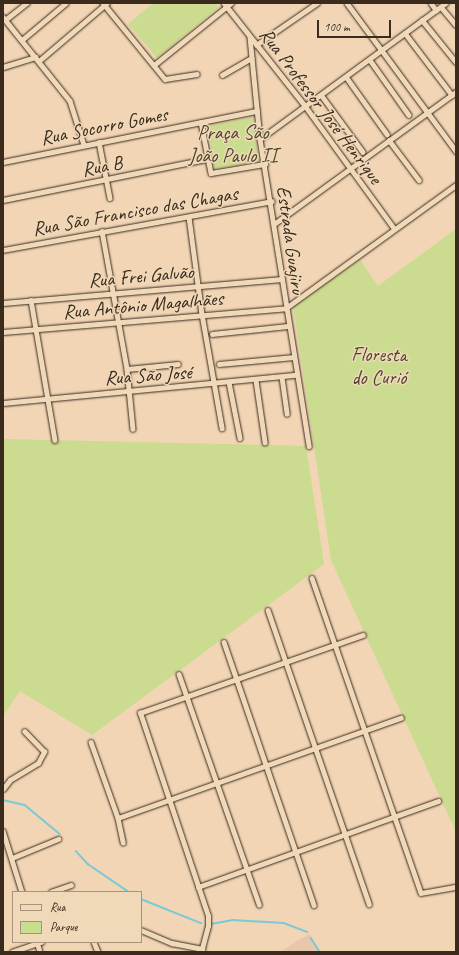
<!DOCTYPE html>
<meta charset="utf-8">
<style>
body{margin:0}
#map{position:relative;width:459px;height:955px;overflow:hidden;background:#f1d5b5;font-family:Caveat,sans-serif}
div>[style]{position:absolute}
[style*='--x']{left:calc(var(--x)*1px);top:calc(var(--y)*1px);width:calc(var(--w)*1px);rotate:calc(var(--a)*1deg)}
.built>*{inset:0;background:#e8c7aa}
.green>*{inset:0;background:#cbdb8f}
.stream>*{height:1.5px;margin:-0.75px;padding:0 0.75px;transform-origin:0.75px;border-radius:0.75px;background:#7ac9d7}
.roads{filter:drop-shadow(0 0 1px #3b2a1e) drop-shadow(0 0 1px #3b2a1e)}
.street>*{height:4.5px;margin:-2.25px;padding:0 2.25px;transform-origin:2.25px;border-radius:2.25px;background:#efd9b8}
span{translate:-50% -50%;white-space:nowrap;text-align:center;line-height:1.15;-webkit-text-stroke:3px #efd9b8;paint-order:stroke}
.street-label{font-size:20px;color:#3b2a1e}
.park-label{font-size:20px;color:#51452f}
.frame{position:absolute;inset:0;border:4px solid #3b2a1e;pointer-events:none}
.legend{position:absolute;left:12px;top:891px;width:130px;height:52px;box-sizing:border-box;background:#efd9b8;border:1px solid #a7937a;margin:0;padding:5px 7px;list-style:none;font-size:12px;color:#3b2a1e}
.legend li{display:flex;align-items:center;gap:8px;height:20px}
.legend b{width:20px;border:1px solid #a7937a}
.scale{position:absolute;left:317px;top:20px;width:74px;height:18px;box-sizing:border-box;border:2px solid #3b2a1e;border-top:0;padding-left:5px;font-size:12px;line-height:14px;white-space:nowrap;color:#3b2a1e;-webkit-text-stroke:3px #efd9b8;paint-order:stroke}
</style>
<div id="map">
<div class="built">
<i style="clip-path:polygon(310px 934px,320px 952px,281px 952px,295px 942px)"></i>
</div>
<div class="green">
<i style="clip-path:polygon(153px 3px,215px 3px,219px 7px,157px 58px,128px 24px)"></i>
<i style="clip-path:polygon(252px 117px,259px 161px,214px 169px,208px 126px)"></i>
<i style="clip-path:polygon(456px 229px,456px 832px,331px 560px,293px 306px,360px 260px,378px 286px)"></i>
<i style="clip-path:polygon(3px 439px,306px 446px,324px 564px,92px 735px,20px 691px,3px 716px)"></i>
</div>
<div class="stream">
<i style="--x:3;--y:800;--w:23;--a:13"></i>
<i style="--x:25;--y:805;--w:45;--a:39.6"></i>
<i style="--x:76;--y:851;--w:18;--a:47"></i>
<i style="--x:88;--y:864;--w:50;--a:34.3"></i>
<i style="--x:141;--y:899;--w:65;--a:21.8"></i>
<i style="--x:211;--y:924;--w:22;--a:-10"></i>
<i style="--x:233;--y:920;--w:51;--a:3.4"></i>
<i style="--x:284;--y:923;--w:25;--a:21"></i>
<i style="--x:311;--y:938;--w:17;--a:57"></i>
</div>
<div class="roads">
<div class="street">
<i style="--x:103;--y:3;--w:98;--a:50.8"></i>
<i style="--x:165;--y:79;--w:32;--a:-9"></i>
<i style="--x:224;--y:3;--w:132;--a:51.7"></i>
<i style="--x:306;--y:107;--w:150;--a:54"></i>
<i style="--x:347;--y:3;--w:184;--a:53.6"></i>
<i style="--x:431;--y:3;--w:9;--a:54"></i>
<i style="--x:441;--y:7;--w:23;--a:50"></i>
<i style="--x:3;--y:17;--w:107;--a:51.4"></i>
<i style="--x:70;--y:101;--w:46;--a:72.3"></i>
<i style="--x:5;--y:20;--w:28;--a:-38"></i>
<i style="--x:422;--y:20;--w:54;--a:51"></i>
<i style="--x:405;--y:33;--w:78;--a:52.8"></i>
<i style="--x:250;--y:37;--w:102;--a:84.4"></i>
<i style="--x:260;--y:139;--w:311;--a:80.9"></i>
<i style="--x:22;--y:40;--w:57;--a:-40.1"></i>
<i style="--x:256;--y:45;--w:74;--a:-34.5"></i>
<i style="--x:370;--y:60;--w:67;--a:54.7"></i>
<i style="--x:39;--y:61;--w:89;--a:-40.5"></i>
<i style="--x:154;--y:65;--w:99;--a:-38.8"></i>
<i style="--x:3;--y:67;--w:34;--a:-17"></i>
<i style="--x:222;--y:75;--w:34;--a:-30"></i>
<i style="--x:347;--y:78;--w:69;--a:54.5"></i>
<i style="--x:322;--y:96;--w:69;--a:53.8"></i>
<i style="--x:201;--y:122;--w:52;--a:78.9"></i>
<i style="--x:211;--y:173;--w:55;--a:-9.5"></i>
<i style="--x:260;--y:139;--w:230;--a:-36.2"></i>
<i style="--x:389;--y:140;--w:50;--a:53.1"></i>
<i style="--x:99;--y:142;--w:57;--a:78.9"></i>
<i style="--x:3;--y:162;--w:259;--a:-11.4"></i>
<i style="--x:3;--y:200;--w:208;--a:-11.4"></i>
<i style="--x:189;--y:217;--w:98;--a:82.4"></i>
<i style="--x:202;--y:314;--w:116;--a:80"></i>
<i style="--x:274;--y:224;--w:225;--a:-36"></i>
<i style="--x:102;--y:231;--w:140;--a:79.7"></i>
<i style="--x:127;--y:369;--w:60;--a:84.3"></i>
<i style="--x:3;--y:250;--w:273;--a:-10.3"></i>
<i style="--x:31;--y:300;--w:142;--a:80.3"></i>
<i style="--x:3;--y:303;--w:280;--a:-4.9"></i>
<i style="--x:3;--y:332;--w:284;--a:-4.8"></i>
<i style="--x:286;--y:308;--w:210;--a:-35.9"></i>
<i style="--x:212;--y:334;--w:76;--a:-6"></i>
<i style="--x:219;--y:364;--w:75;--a:-5.3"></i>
<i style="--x:127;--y:369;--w:51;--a:-5.6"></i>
<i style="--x:282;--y:377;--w:37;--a:82"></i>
<i style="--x:256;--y:380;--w:63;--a:81.7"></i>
<i style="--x:229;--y:382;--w:57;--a:78.9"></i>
<i style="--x:3;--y:403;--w:294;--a:-5.5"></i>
<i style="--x:312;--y:578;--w:333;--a:70.9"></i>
<i style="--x:421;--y:893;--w:36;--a:-10"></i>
<i style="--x:268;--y:610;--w:311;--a:71"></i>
<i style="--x:224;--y:642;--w:278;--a:71.1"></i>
<i style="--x:179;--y:674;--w:244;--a:70.8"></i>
<i style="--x:91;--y:742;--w:81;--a:70.4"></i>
<i style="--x:118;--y:818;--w:25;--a:78"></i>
<i style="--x:3;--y:789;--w:11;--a:-52"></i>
<i style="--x:10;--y:780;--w:33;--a:-31"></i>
<i style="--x:38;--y:763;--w:13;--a:-61"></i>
<i style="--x:44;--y:752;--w:28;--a:-134"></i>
<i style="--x:118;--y:818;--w:300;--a:-19.5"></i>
<i style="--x:3;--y:831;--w:64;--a:72.7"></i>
<i style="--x:12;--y:858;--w:50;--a:-22.4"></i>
<i style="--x:198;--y:887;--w:255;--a:-19.7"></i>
<i style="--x:51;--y:892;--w:21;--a:-19"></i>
<i style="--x:141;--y:930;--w:34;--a:23"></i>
<i style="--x:172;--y:943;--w:31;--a:11"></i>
<i style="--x:37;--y:942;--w:10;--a:73"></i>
<i style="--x:94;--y:942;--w:11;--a:68"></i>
<i style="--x:12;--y:952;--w:31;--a:-19"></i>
<i style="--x:201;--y:952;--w:27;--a:-75"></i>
<i style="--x:208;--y:926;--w:10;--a:-90"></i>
<i style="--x:208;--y:916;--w:214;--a:-108.5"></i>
<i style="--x:140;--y:713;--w:236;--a:-19.3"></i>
</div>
</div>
<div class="street-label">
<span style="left:321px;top:106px;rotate:53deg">Rua Professor José Henrique</span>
<span style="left:104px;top:126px;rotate:-11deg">Rua Socorro Gomes</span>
<span style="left:102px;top:166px;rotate:-11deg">Rua B</span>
<span style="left:135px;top:211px;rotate:-10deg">Rua São Francisco das Chagas</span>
<span style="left:291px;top:240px;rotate:82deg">Estrada Guajiru</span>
<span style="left:141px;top:276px;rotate:-5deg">Rua Frei Galvão</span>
<span style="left:143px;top:305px;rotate:-5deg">Rua Antônio Magalhães</span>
<span style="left:148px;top:375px;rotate:-4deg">Rua São José</span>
</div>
<div class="park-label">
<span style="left:233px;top:144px">Praça São<br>João Paulo II</span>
<span style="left:379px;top:366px">Floresta<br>do Curió</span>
</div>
<div class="frame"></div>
<ul class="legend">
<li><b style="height:5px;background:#efd9b8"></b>Rua</li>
<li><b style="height:11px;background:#cbdb8f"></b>Parque</li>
</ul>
<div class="scale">100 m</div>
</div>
